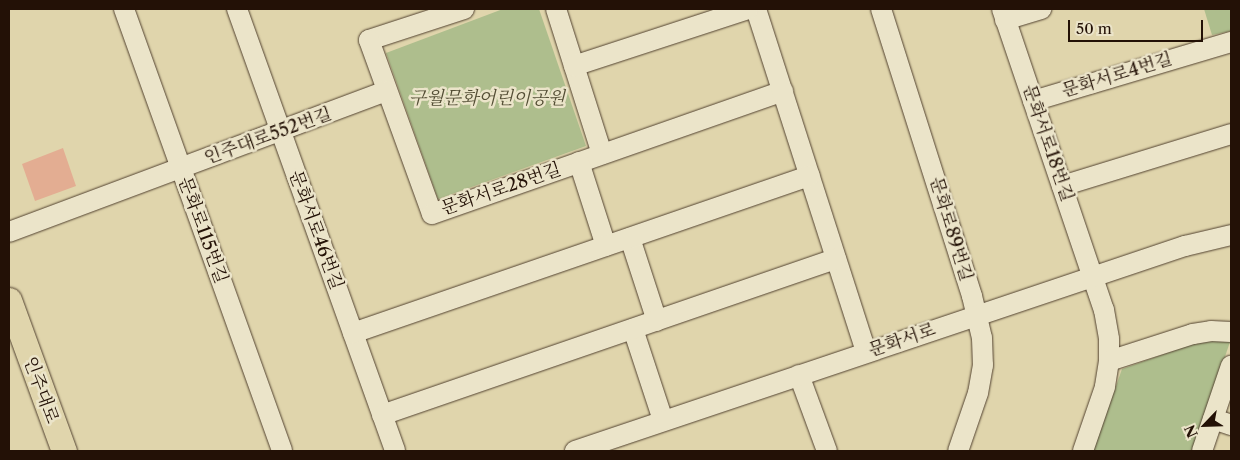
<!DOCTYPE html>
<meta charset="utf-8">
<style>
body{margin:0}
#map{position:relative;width:1240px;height:460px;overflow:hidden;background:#e0d5ac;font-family:"Libre Caslon Text","Noto Serif KR",serif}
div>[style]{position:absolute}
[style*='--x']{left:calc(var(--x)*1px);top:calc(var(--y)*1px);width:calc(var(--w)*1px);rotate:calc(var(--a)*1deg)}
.green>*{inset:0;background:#aebe8d}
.building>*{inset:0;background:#e3ad92}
.roads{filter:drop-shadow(0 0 1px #524230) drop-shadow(0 0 1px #524230)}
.minor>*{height:20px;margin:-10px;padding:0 10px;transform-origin:10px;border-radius:10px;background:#ebe4c9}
.major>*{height:25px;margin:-12.5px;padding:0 12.5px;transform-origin:12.5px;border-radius:12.5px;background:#e0d5ac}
span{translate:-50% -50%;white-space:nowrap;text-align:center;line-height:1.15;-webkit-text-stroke:5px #ebe4c9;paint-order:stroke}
.street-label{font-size:18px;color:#231106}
.park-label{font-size:18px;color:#544e35;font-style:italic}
.frame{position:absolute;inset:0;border:10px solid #231106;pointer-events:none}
.north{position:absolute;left:1180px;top:400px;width:50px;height:50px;-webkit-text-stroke:4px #ebe4c9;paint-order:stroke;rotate:246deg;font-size:14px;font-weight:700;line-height:20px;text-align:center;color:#231106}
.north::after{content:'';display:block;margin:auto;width:18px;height:22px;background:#231106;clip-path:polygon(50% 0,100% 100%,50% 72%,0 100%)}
.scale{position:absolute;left:1068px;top:20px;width:135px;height:22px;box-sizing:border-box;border:2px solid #231106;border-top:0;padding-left:6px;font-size:15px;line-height:18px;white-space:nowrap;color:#231106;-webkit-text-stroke:4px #ebe4c9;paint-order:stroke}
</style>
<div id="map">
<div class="green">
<i style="clip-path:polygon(503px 9px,539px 9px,586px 146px,438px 199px,386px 53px)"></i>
<i style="clip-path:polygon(1204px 9px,1231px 9px,1231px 31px,1212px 35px)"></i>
<i style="clip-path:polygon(1231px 339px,1193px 451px,1093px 451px,1122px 369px,1195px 343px)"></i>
</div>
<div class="building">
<i style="clip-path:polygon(63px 148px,76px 186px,35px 201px,22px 164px)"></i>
</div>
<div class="roads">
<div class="minor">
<i style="--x:124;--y:9;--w:469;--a:70.3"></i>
<i style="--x:237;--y:9;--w:469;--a:70.3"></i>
<i style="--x:464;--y:9;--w:100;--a:161.9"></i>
<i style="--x:369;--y:40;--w:185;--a:70.1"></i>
<i style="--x:432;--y:214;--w:372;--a:-19.3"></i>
<i style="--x:556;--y:9;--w:152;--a:72.4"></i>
<i style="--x:756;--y:9;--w:360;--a:72.2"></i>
<i style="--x:881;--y:9;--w:301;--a:72.4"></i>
<i style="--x:972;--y:296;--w:43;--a:76.6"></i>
<i style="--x:982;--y:338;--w:27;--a:88"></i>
<i style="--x:983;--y:365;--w:28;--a:100"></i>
<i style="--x:978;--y:393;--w:61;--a:109"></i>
<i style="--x:1002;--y:9;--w:318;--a:71.3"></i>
<i style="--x:1104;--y:310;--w:29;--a:80"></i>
<i style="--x:1109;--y:339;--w:22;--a:90"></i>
<i style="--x:1109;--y:361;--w:26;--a:99"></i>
<i style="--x:1105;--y:387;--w:68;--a:109"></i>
<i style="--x:1005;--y:20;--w:38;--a:-17"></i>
<i style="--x:574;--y:66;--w:183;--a:-18.1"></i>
<i style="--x:1033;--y:101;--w:207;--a:-16.6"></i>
<i style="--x:579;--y:162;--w:88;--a:72.2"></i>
<i style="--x:1062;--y:186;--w:177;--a:-17.1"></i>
<i style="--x:9;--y:232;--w:403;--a:-20.5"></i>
<i style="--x:630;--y:238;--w:87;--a:72"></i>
<i style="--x:633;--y:329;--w:96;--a:71.8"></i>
<i style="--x:353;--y:333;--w:483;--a:-19"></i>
<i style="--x:1109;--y:361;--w:88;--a:-17.8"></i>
<i style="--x:1193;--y:334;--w:18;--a:-9"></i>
<i style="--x:1211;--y:331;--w:20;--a:3"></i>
<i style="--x:799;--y:375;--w:81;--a:69.8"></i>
<i style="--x:382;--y:415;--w:480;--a:-19"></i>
<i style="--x:1213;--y:419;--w:19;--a:18"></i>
<i style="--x:575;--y:451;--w:644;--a:-18.58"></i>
<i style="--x:1185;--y:246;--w:47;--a:-13.4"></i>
<i style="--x:1202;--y:451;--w:90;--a:-71.2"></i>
</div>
<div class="major">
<i style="--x:9;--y:300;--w:161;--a:70"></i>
</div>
</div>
<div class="street-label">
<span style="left:1117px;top:75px;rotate:-17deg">문화서로4번길</span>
<span style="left:268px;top:136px;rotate:-20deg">인주대로552번길</span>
<span style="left:1048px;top:143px;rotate:71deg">문화서로18번길</span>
<span style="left:501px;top:189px;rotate:-19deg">문화서로28번길</span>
<span style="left:951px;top:229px;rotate:73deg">문화로89번길</span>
<span style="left:203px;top:230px;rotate:70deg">문화로115번길</span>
<span style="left:316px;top:230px;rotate:70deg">문화서로46번길</span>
<span style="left:902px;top:340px;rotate:-19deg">문화서로</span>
<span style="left:41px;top:390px;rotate:70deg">인주대로</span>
</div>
<div class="park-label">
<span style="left:487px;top:98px">구월문화어린이공원</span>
</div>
<div class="frame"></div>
<div class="north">N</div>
<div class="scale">50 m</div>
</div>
